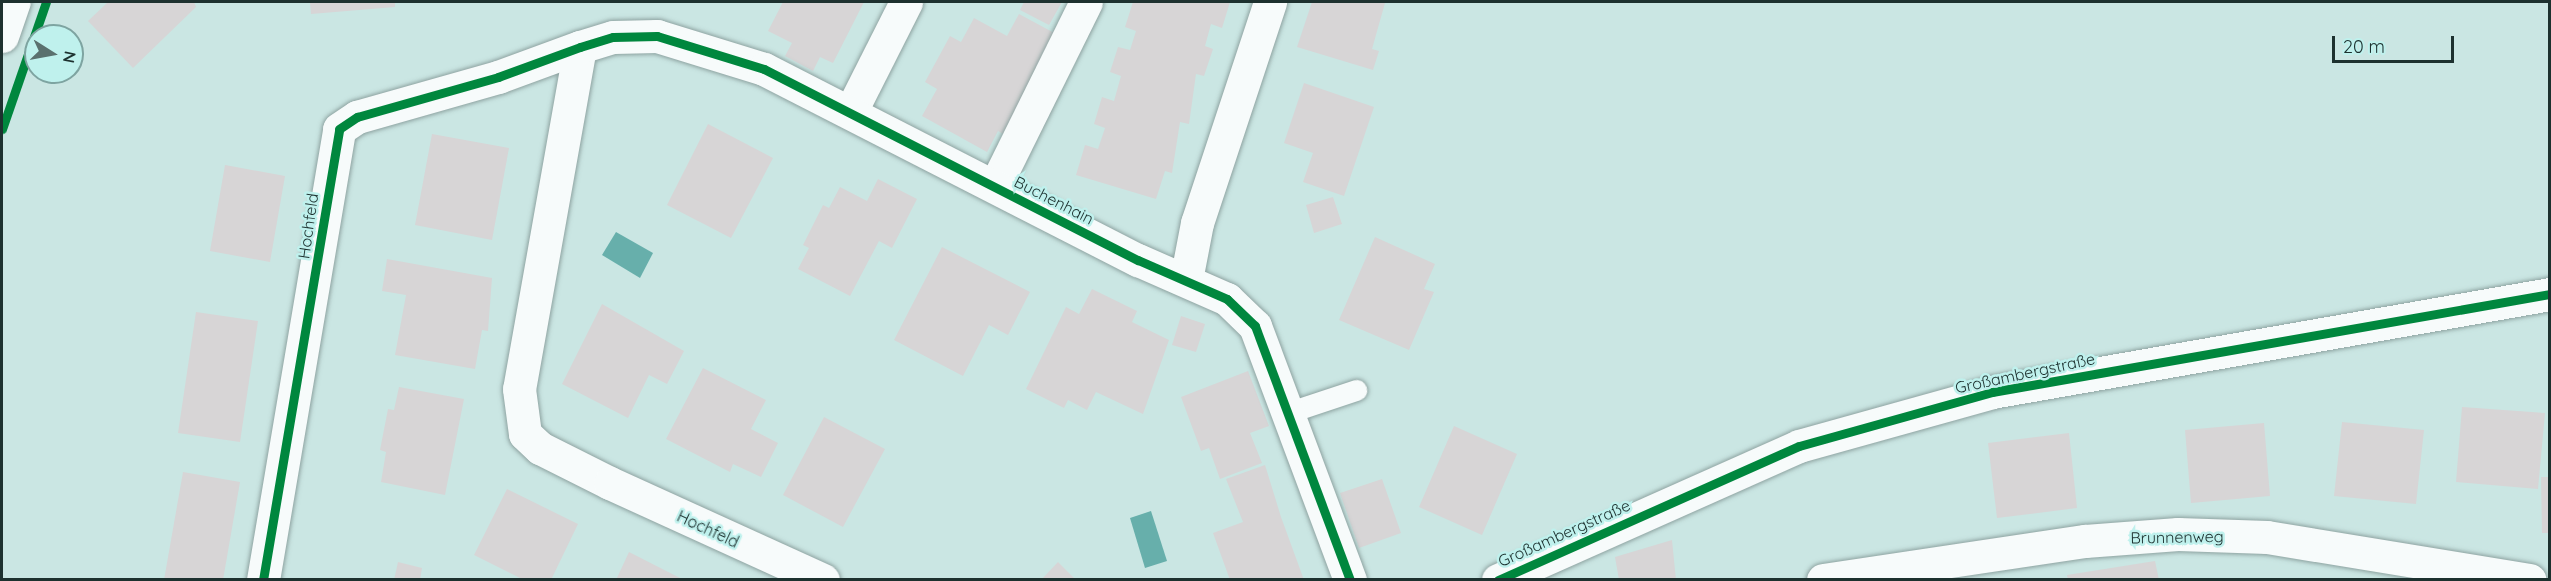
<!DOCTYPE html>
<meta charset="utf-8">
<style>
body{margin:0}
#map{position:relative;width:2551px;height:581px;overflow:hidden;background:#cae6e3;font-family:Quicksand,sans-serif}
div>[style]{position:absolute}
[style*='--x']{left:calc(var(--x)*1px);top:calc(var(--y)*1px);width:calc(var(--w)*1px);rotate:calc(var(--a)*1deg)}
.water>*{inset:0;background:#67afab}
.building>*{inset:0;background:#d7d5d6}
.roads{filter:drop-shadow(0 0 2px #8ea3a1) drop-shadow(0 0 2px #8ea3a1)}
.service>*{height:21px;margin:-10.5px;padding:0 10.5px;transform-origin:10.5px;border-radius:10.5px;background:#f7fbfb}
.minor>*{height:33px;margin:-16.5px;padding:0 16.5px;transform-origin:16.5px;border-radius:16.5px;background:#f7fbfb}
.primary>*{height:33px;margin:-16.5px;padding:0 16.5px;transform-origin:16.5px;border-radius:16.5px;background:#f7fbfb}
.cycleway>*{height:9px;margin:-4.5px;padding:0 4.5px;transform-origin:4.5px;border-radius:4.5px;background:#00873e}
span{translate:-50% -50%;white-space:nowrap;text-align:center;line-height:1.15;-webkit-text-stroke:5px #bff1ed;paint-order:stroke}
.street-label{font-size:16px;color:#1d312f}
.frame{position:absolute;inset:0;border:3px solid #1d312f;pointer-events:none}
.north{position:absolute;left:24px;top:24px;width:60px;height:60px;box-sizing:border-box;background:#bff1ed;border:2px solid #7ea4a1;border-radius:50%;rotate:101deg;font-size:16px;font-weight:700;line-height:24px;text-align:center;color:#1d312f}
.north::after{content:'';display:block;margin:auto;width:21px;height:27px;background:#5a706e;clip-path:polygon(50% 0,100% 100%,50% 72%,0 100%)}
.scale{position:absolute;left:2332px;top:36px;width:122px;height:27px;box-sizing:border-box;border:3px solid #1d312f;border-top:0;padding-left:8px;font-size:18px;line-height:21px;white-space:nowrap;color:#1d312f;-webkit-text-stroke:4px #bff1ed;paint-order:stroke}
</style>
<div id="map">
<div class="water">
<i style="clip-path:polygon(616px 232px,653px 253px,640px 278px,602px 255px)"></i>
<i style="clip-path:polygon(1151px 511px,1167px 561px,1145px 568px,1130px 518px)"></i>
</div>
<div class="building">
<i style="clip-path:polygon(108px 2px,194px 2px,196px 7px,133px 68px,88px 21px)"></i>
<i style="clip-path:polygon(310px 2px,395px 2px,395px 7px,311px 14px)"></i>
<i style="clip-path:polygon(783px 2px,864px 2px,833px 63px,820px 57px,813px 71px,785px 56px,792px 43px,768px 31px)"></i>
<i style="clip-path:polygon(1024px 2px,1062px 2px,1049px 25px,1020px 10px)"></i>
<i style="clip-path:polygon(1133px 2px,1230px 2px,1222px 28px,1211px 24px,1205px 46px,1213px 49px,1204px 76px,1196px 74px,1189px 124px,1180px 122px,1172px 173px,1165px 171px,1156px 199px,1076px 175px,1085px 145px,1098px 149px,1105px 128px,1094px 124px,1102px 97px,1114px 101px,1121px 76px,1110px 72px,1118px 47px,1130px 50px,1136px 31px,1125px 27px)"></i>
<i style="clip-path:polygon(1312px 2px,1385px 3px,1372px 49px,1379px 51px,1373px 70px,1297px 47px)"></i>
<i style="clip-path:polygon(1019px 14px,1058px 35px,1003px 134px,998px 131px,987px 152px,922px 116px,937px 89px,925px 82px,950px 36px,961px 42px,974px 18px,1007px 36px)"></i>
<i style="clip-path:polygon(1304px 83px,1374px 107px,1344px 196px,1303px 182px,1313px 153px,1284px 143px)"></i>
<i style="clip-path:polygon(708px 124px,773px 158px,731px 238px,667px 205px)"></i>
<i style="clip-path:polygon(432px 134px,509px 148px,492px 240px,415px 225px)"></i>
<i style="clip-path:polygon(225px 165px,285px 176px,270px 262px,210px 251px)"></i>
<i style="clip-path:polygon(878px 179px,917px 199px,892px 248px,879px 241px,850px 296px,798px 269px,809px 248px,803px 245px,823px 205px,829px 208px,840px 187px,867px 201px)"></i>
<i style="clip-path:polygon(1333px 197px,1342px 224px,1314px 233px,1306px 205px)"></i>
<i style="clip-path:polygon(1375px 237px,1435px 264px,1424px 289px,1434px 292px,1409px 350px,1339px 320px)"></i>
<i style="clip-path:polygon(942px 247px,1030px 292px,1008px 335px,989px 325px,963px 376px,894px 340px)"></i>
<i style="clip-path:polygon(387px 259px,492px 278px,488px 331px,482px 330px,475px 369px,395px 355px,406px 295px,382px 291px)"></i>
<i style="clip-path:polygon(1092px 289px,1137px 311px,1132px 322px,1169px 340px,1143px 414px,1096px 392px,1087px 410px,1068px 400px,1064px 408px,1026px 389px,1066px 307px,1079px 314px)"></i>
<i style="clip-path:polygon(602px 304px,684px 351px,667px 384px,649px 375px,628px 418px,562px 384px)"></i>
<i style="clip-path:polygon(196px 312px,258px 321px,240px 442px,178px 433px)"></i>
<i style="clip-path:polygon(1181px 316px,1205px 324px,1196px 352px,1172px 345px)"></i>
<i style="clip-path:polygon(703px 368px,766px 400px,751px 429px,778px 443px,761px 477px,733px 464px,730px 472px,666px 439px)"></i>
<i style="clip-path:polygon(1248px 371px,1269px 426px,1250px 433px,1262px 463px,1220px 479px,1209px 448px,1201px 451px,1181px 397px)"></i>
<i style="clip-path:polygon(399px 387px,464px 399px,445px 495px,381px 482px,386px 452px,380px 450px,388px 409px,394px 410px)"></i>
<i style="clip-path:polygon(2462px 407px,2545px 413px,2538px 489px,2456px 482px)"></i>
<i style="clip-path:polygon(824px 417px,885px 449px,843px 527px,783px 495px)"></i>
<i style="clip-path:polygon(2342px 422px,2424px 430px,2416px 504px,2334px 496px)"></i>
<i style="clip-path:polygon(2264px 423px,2270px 496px,2191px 503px,2185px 430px)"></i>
<i style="clip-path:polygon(1454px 426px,1517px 454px,1482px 535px,1419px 507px)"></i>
<i style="clip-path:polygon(2069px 433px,2077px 508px,1997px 518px,1988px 443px)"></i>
<i style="clip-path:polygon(1265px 465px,1281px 517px,1304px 580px,1230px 580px,1213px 533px,1243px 522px,1226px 479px)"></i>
<i style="clip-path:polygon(183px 472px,240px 482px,223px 580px,164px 580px)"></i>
<i style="clip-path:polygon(2541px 477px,2550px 477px,2550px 533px,2542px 533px)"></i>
<i style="clip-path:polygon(1382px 479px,1401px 533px,1359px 548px,1340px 493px)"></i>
<i style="clip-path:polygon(507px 489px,578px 524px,551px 580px,524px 580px,474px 555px)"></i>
<i style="clip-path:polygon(1672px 540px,1676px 580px,1619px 580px,1615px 557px)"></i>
<i style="clip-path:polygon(629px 552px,684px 580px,616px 580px)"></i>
<i style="clip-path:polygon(2155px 561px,2159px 580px,2068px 580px,2067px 575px)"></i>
<i style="clip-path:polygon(398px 562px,422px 568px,420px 580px,394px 580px)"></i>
<i style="clip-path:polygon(1058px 562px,1076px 580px,1041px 580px)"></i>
</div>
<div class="roads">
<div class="service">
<i style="--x:1287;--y:413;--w:73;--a:-18.4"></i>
</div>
<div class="minor">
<i style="--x:580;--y:47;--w:347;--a:100.1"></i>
<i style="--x:519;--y:389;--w:45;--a:82.4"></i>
<i style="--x:525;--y:434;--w:21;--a:43"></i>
<i style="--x:540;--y:448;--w:78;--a:26.6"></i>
<i style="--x:610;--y:483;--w:234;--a:24.5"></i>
<i style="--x:851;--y:111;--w:122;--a:-63.2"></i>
<i style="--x:995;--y:186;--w:205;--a:-63.7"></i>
<i style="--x:1186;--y:280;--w:58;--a:-79.1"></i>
<i style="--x:1197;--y:223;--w:233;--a:-71.7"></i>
<i style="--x:263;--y:580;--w:457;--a:-80.4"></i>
<i style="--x:339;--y:129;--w:22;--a:-34"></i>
<i style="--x:357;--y:117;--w:147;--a:-15.8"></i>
<i style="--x:498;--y:77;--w:87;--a:-20.1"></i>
<i style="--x:580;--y:47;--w:34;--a:-17"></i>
<i style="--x:613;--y:37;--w:44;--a:-1.3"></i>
<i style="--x:657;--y:36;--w:112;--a:17.1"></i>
<i style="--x:764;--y:69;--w:420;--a:27.1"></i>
<i style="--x:1138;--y:260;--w:97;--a:23.7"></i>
<i style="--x:1227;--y:299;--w:39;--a:44"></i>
<i style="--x:1255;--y:326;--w:271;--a:69.5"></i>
<i style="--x:1498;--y:580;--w:329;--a:-24"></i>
<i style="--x:1799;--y:446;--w:200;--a:-15.6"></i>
<i style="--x:1992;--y:392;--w:567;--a:-9.96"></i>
<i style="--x:1823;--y:580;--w:265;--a:-8.5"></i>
<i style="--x:2085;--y:541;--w:93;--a:-4.3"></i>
<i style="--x:2178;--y:534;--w:89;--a:1.9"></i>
<i style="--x:2267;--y:537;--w:266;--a:9.3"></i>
</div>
<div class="primary">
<i style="--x:2;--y:36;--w:36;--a:-71"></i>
</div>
</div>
<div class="cycleway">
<i style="--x:2;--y:129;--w:134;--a:-70.9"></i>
<i style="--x:263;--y:580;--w:457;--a:-80.4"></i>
<i style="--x:339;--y:129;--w:22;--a:-34"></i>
<i style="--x:357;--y:117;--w:147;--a:-15.8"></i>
<i style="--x:498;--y:77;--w:87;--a:-20.1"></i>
<i style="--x:580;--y:47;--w:34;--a:-17"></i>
<i style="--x:613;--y:37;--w:44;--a:-1.3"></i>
<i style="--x:657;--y:36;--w:112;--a:17.1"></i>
<i style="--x:764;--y:69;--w:420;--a:27.1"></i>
<i style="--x:1138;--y:260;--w:97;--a:23.7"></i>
<i style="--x:1227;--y:299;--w:39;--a:44"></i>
<i style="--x:1255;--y:326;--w:271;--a:69.5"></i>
<i style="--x:1498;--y:580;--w:329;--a:-24"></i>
<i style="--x:1799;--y:446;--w:200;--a:-15.6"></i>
<i style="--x:1992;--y:392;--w:567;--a:-9.96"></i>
</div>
<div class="street-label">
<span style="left:1054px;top:200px;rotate:27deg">Buchenhain</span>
<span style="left:308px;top:226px;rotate:-82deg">Hochfeld</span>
<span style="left:2025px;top:373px;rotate:-12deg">Großambergstraße</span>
<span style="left:708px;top:529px;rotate:25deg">Hochfeld</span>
<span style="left:1564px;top:533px;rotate:-24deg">Großambergstraße</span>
<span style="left:2177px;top:537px;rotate:-1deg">Brunnenweg</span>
</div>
<div class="frame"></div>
<div class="north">N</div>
<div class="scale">20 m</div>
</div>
